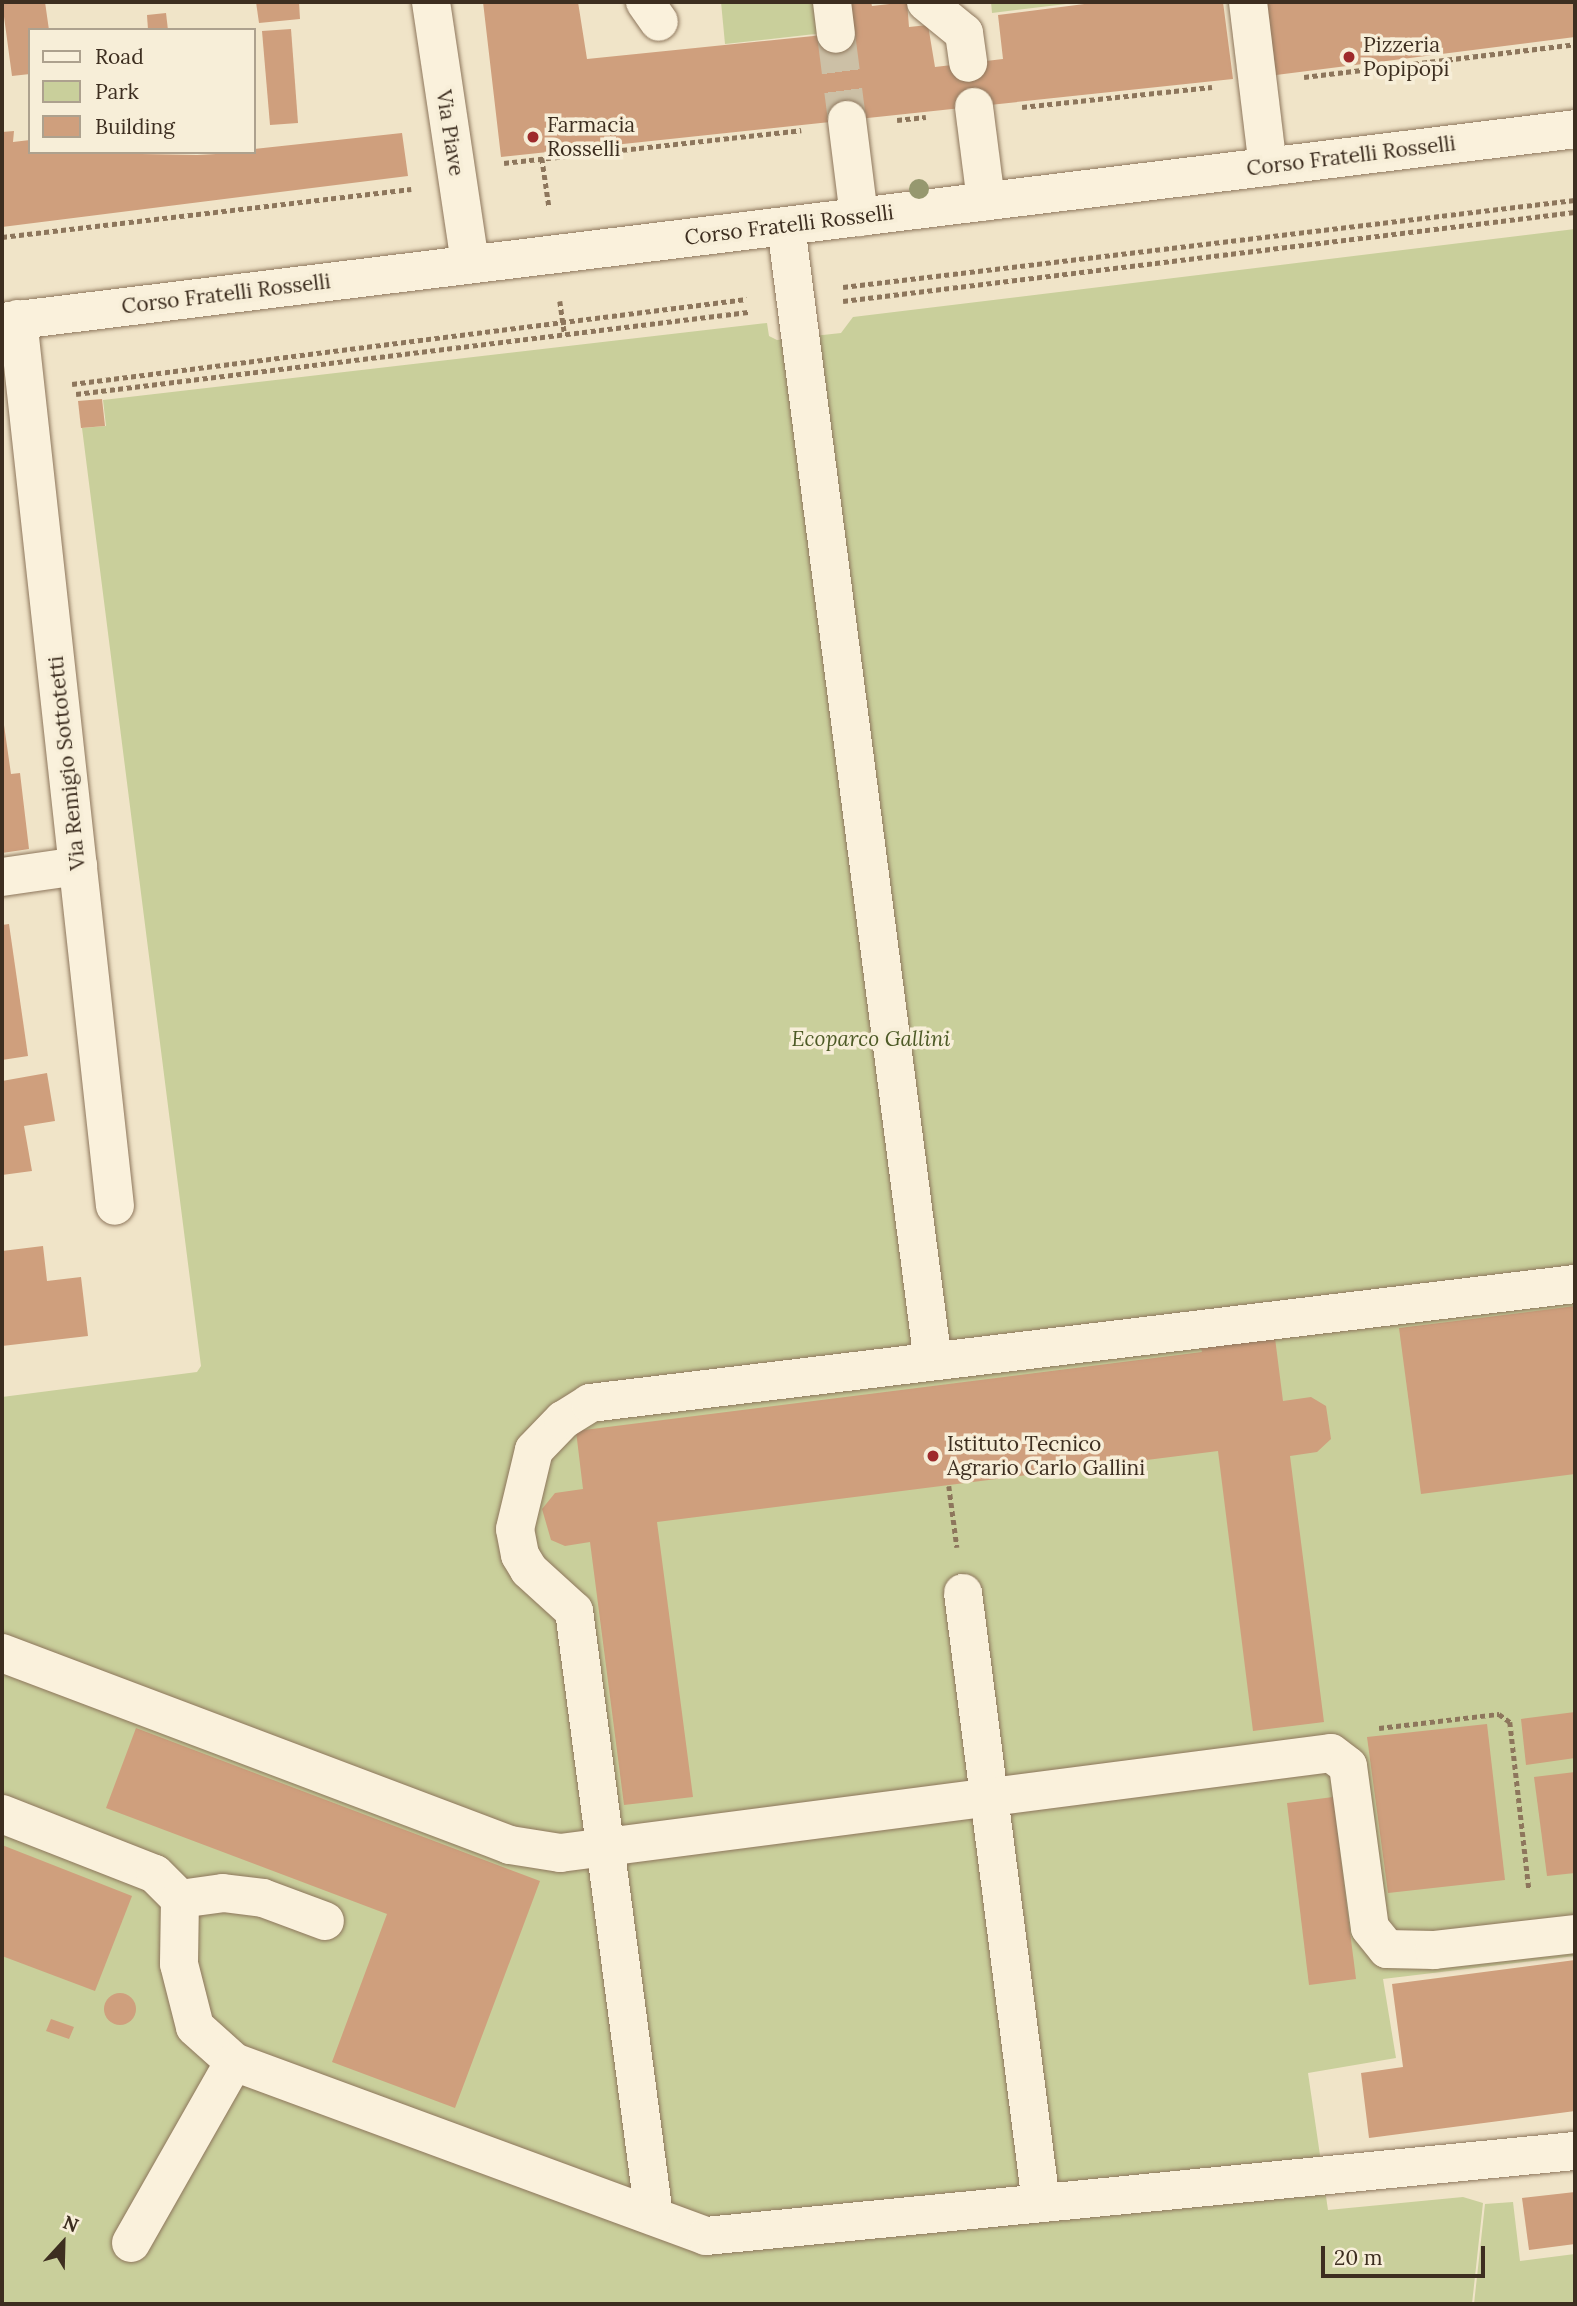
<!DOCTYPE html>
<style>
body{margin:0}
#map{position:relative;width:1577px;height:2306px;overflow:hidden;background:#f0e4c8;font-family:Lora,serif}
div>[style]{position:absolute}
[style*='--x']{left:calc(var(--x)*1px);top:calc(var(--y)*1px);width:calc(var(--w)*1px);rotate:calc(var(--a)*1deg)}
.green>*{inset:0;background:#c9cf9b}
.building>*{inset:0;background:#cf9f7d}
.round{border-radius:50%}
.minor-tunnel>*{height:38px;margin-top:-19px;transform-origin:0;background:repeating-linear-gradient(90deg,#ccc0a6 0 38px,transparent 0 57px)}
.path>*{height:4.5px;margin-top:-2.25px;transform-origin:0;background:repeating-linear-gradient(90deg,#8d765c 0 5px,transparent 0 8.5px)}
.roads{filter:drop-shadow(0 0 2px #8d765c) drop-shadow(0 0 2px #8d765c)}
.minor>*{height:38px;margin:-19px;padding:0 19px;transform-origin:19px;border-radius:19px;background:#faf1dc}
.trees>*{width:20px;height:20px;margin:-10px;border-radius:50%;background:#96986f}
.dots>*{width:19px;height:19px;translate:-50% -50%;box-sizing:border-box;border:4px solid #f7eed8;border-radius:50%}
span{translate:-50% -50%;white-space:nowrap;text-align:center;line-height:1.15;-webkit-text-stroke:7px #f7eed8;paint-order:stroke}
.poi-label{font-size:21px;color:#3d2e20}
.left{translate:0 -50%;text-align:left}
.street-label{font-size:21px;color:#3d2e20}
.park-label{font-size:21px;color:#4d5a26;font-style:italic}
.frame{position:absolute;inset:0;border:4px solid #3d2e20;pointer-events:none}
.legend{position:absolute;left:28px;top:28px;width:228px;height:126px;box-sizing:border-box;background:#f7eed8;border:2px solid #ada18e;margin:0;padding:9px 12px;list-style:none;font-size:21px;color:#3d2e20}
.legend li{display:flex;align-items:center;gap:14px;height:35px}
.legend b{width:35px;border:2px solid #ada18e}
.north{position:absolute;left:28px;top:2208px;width:70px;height:70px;-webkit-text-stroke:5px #f7eed8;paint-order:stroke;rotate:22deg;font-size:19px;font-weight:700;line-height:28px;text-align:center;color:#3d2e20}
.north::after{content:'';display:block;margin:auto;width:24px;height:32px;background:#3d2e20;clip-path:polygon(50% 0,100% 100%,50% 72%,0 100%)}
.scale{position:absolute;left:1321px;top:2246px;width:164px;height:32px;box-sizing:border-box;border:4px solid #3d2e20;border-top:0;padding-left:9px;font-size:21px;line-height:24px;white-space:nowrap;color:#3d2e20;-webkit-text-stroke:5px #f7eed8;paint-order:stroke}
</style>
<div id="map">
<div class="green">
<i style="clip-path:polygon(721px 2px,820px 2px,824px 33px,725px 44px)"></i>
<i style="clip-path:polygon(991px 2px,1083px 2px,992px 13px)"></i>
<i style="clip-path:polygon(1575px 229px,1575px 1956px,1383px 1979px,1396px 2058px,1308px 2073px,1328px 2210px,1463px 2197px,1483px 2203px,1472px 2304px,2px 2304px,2px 1397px,197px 1372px,201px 1366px,82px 428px,106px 426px,103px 400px,767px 323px,769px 336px,777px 340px,841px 333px,853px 317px)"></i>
<i style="clip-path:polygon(1513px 2202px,1520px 2261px,1575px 2254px,1575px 2304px,1474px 2304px,1485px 2204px)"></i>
</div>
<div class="building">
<i style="clip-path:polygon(2px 2px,45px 2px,49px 30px,30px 30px,30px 74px,12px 76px)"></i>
<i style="clip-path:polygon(256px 2px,299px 2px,300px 19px,259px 23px)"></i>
<i style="clip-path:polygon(483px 2px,578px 2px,587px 59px,853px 32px,849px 2px,871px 2px,872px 6px,907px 2px,909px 27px,928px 25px,935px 67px,1003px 59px,998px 15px,1100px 2px,1223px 2px,1233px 79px,501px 157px)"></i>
<i style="clip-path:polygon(1267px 2px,1575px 2px,1575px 37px,1276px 75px)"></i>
<i style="clip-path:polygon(166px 13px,168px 30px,148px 30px,147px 15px)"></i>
<i style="clip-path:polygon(291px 29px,298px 123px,270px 125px,262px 31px)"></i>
<i style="clip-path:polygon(14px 131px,13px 142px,30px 140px,30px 152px,197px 155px,254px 152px,254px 149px,402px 133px,408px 176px,2px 227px,2px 132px)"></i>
<i style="clip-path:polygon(102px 399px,105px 426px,81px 428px,78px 401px)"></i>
<i style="clip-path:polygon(2px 711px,11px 774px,20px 773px,29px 849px,2px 853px)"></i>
<i style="clip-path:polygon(9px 924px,28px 1056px,2px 1060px,2px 925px)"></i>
<i style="clip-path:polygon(47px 1073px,55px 1121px,24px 1126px,32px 1171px,2px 1175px,2px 1081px)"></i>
<i style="clip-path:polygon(43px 1246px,47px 1281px,81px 1277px,88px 1336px,2px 1346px,2px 1251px)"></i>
<i style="clip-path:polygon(1575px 1306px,1575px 1474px,1421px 1494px,1399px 1328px)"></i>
<i style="clip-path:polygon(1275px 1338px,1283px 1401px,1311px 1397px,1326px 1406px,1331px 1439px,1317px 1452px,1290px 1456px,1324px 1722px,1253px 1731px,1218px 1451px,657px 1522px,693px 1797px,624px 1805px,590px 1542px,565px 1546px,551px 1540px,542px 1509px,555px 1493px,583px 1489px,576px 1431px,1202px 1352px,1201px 1348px)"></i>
<i style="clip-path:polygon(1575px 1712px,1575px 1758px,1526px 1765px,1521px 1719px)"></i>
<i style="clip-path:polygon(1487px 1724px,1505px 1880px,1388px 1893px,1367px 1737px)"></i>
<i style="clip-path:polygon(136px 1728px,540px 1881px,455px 2108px,332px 2062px,387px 1914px,106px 1808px)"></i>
<i style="clip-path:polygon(1575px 1772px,1575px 1873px,1547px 1876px,1534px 1777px)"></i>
<i style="clip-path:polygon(1333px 1797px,1356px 1979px,1309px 1985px,1287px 1803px)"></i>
<i style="clip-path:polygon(2px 1845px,132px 1896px,95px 1991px,2px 1956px)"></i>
<i style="clip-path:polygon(1575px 1960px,1575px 2111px,1369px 2138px,1361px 2073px,1403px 2067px,1392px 1984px)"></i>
<i class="round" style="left:104px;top:1993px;width:32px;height:32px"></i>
<i style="clip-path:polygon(51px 2019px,74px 2027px,69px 2039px,46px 2031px)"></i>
<i style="clip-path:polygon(1575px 2192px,1575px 2244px,1529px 2250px,1522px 2198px)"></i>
</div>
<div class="minor-tunnel">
<i style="--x:836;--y:34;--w:87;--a:82.7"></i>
</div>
<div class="path">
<i style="--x:1304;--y:77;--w:273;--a:-6.9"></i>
<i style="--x:1022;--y:107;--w:191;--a:-6"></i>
<i style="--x:897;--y:120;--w:29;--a:-6"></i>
<i style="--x:542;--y:158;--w:49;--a:81.7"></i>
<i style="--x:504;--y:163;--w:299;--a:-6.3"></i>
<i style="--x:2;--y:237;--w:412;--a:-6.7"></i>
<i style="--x:843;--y:287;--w:737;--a:-6.78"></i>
<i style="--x:560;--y:301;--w:34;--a:82"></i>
<i style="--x:843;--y:301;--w:737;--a:-6.93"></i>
<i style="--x:72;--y:384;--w:680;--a:-7.18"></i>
<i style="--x:76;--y:394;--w:677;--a:-6.96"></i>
<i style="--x:949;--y:1486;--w:62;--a:82.5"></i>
<i style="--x:1379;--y:1728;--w:121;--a:-6.7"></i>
<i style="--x:1499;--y:1714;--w:14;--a:36"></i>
<i style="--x:1510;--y:1722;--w:168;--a:83.5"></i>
</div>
<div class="roads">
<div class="minor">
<i style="--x:431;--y:2;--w:265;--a:81.5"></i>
<i style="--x:645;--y:2;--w:24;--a:55"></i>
<i style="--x:832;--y:2;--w:32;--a:83"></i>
<i style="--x:926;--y:2;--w:49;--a:39.2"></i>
<i style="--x:964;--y:33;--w:30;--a:82"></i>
<i style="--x:1248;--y:2;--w:166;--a:83.1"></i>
<i style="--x:974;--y:107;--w:95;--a:82.7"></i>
<i style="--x:847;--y:120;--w:98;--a:82.9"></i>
<i style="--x:786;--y:226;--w:1145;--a:82.63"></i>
<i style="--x:18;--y:319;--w:892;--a:83.76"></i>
<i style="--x:2;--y:322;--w:1585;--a:-6.99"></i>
<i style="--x:2;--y:877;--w:77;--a:-8.2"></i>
<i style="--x:963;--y:1593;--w:615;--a:82.71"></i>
<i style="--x:2;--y:1653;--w:543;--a:20.7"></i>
<i style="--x:510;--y:1845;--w:51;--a:9.1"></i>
<i style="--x:560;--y:1853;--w:777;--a:-7.39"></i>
<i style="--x:1331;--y:1753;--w:21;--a:37"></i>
<i style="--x:1348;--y:1766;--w:163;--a:82.3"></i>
<i style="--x:1370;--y:1928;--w:27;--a:51"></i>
<i style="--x:1387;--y:1949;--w:47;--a:1.2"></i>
<i style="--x:1434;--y:1950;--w:142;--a:-6.5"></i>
<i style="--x:2;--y:1814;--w:164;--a:21.4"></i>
<i style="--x:155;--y:1874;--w:35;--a:45"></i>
<i style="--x:180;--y:1899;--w:65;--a:90.9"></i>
<i style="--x:179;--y:1964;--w:65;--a:75.7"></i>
<i style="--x:195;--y:2027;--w:52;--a:41.9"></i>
<i style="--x:234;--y:2062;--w:503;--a:20.24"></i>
<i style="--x:706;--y:2236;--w:873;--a:-5.59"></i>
<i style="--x:180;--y:1899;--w:43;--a:-7.9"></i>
<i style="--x:223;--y:1893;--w:40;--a:7.1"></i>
<i style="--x:263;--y:1898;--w:66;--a:20.4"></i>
<i style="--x:654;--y:2216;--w:610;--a:-97.53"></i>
<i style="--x:574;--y:1611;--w:61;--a:-137.7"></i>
<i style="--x:529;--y:1570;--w:17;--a:-121"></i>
<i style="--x:520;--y:1555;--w:26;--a:-101"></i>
<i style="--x:515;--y:1529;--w:81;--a:-76.5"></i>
<i style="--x:534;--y:1450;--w:42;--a:-46"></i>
<i style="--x:563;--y:1420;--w:32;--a:-32"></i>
<i style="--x:590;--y:1403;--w:992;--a:-6.89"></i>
<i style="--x:131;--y:2243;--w:208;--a:-60.4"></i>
</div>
</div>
<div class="trees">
<i style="left:919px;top:189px"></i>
</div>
<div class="dots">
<i style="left:1349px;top:57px;background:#9e2a2b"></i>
<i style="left:533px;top:137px;background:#9e2a2b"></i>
<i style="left:933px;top:1456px;background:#9e2a2b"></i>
</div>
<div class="poi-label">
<span class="left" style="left:1363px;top:57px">Pizzeria<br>Popipopi</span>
<span class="left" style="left:547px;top:137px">Farmacia<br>Rosselli</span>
<span class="left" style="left:947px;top:1456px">Istituto Tecnico<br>Agrario Carlo Gallini</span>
</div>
<div class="street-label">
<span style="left:450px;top:133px;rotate:81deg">Via Piave</span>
<span style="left:1351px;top:156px;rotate:-7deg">Corso Fratelli Rosselli</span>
<span style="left:789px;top:225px;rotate:-7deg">Corso Fratelli Rosselli</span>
<span style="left:226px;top:294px;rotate:-7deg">Corso Fratelli Rosselli</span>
<span style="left:67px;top:763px;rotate:-96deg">Via Remigio Sottotetti</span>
</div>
<div class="park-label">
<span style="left:871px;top:1039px">Ecoparco Gallini</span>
</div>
<div class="frame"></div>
<ul class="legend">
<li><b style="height:9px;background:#faf1dc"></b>Road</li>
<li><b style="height:19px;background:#c9cf9b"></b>Park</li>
<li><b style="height:19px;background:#cf9f7d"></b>Building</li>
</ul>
<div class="north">N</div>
<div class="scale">20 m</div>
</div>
